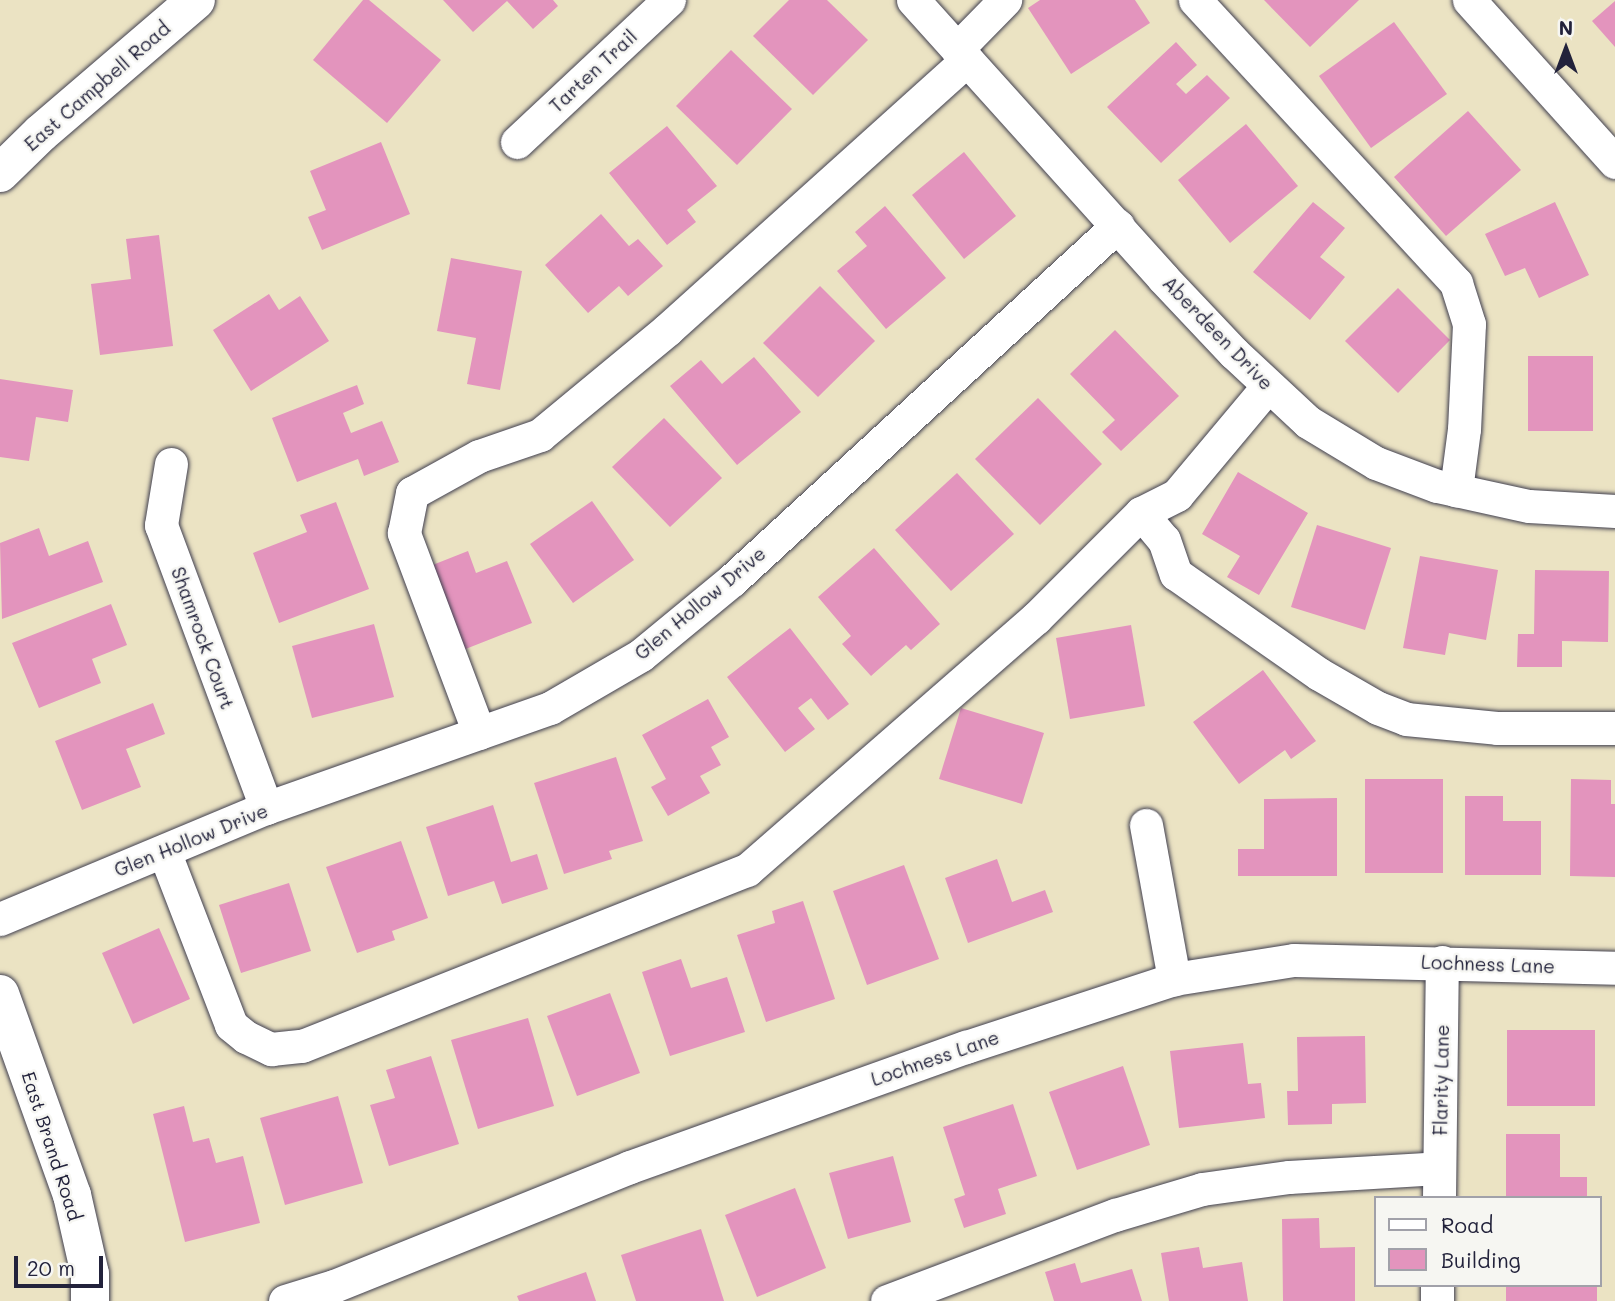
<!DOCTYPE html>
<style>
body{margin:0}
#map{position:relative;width:1615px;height:1301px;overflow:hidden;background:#ebe3c3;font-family:Mali,sans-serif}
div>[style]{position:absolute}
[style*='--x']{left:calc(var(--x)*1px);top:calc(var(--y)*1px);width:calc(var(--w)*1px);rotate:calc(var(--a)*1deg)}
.building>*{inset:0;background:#e394bd}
.roads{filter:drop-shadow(0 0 2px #403f4f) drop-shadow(0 0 2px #403f4f)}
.minor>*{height:33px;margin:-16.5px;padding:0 16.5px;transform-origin:16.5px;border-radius:16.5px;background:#fff}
.major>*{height:38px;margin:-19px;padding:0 19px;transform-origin:19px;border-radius:19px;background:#fff}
span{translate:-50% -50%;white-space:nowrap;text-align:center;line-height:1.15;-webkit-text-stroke:5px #f6f6f2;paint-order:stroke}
.street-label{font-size:19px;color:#22223b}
.legend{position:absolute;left:1374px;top:1196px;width:228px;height:91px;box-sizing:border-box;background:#f6f6f2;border:2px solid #a1a1a9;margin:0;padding:9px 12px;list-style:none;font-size:21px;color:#22223b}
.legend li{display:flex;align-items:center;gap:14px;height:35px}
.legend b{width:35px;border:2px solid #a1a1a9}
.north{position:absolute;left:1531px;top:14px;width:70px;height:70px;-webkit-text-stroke:5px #f6f6f2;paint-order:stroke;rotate:0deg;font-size:19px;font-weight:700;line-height:28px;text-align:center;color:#22223b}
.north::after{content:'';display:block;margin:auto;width:24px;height:32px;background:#22223b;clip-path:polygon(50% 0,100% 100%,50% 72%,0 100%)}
.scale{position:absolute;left:14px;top:1256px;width:89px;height:32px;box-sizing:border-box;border:4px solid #22223b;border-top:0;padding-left:9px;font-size:21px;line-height:24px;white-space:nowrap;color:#22223b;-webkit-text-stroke:5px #f6f6f2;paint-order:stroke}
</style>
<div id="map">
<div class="building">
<i style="clip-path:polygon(363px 0,369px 0,441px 60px,387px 123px,313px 60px)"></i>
<i style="clip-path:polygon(443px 0,553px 0,558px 6px,533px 29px,507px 1px,473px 32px)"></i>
<i style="clip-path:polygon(789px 0,827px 0,868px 40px,813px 95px,753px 36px)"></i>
<i style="clip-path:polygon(1040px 0,1135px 0,1150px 23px,1071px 74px,1028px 8px)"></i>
<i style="clip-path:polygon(1264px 0,1359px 0,1310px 47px)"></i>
<i style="clip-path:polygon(1615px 1px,1615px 47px,1592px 21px)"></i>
<i style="clip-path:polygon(1394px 22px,1447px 94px,1371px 148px,1319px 76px)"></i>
<i style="clip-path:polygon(1176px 42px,1197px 65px,1176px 84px,1186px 94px,1207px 75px,1230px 98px,1161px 163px,1107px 107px)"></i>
<i style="clip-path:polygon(731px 50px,792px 109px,737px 165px,676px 106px)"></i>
<i style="clip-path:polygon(1468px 111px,1521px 170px,1446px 236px,1394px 177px)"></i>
<i style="clip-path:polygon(1246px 124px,1298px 186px,1230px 243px,1178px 180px)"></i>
<i style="clip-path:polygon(667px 126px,717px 186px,687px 210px,696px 222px,667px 245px,609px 173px)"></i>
<i style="clip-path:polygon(381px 142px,410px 214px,322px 250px,308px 217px,326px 210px,310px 171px)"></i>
<i style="clip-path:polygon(964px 152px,1016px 216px,964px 259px,912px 195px)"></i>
<i style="clip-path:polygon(1313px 202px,1345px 228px,1320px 257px,1345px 277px,1310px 320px,1253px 272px)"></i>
<i style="clip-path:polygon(1555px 202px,1589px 275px,1539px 298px,1525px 268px,1505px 276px,1485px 234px)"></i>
<i style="clip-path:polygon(885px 206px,946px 278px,886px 329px,837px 271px,867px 246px,855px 232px)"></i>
<i style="clip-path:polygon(601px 214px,629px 246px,638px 239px,663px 266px,628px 296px,619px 286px,588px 313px,545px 265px)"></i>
<i style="clip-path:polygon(159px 235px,173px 346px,100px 355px,91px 284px,131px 279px,126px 239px)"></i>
<i style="clip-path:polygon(451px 258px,522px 271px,500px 390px,467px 384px,476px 338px,437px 331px)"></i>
<i style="clip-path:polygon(820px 286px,875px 341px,818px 397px,763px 343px)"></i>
<i style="clip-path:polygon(1398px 288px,1450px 340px,1398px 393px,1345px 341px)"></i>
<i style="clip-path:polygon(269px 294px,279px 310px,300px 296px,329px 341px,251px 391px,213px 330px)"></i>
<i style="clip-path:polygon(1115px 330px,1179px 396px,1121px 451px,1102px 432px,1115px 420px,1070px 374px)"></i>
<i style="clip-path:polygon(1528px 356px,1593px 356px,1593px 431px,1528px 431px)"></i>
<i style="clip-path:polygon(754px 357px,801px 412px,737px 465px,670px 386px,701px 360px,722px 384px)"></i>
<i style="clip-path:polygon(0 379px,73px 390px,68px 422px,36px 417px,29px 461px,0 457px)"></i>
<i style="clip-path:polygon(357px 385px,364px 404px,343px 413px,351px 433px,382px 421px,399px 462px,364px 476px,358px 459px,297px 482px,272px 418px)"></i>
<i style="clip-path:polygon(1038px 398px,1102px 464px,1040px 525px,975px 459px)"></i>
<i style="clip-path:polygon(664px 418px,722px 478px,670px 527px,612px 467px)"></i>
<i style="clip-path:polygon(1238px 472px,1308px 513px,1259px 595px,1227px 577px,1240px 556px,1202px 534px)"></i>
<i style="clip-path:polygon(957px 473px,1014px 534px,951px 591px,895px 530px)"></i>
<i style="clip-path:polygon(592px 501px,634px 560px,573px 603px,530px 544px)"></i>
<i style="clip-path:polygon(336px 502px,369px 589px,279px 623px,253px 553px,307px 532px,300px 515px)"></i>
<i style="clip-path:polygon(1317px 525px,1391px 548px,1365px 630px,1291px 607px)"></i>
<i style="clip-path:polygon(39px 528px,49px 556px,88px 541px,103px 582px,2px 619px,0 543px)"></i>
<i style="clip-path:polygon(874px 548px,940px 624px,911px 650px,906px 645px,871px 676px,842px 644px,851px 636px,818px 597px)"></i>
<i style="clip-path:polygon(468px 551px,476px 573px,507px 561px,532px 623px,463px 650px,430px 566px)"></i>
<i style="clip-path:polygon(1420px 556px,1498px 570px,1486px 640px,1449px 633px,1445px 655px,1403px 648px)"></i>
<i style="clip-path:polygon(1535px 570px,1609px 571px,1608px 642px,1562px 641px,1562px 667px,1517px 667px,1518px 634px,1534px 634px)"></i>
<i style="clip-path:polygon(111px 604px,127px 645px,92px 659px,101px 683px,39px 708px,12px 643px)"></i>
<i style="clip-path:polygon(374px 624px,394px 697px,312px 718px,292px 646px)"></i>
<i style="clip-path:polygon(1131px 625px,1145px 706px,1070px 719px,1056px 638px)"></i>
<i style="clip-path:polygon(790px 628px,849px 704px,828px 720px,811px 698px,798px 708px,815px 729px,785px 752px,727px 677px)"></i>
<i style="clip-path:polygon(1263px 670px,1316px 741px,1291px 759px,1285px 750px,1239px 784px,1193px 722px)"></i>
<i style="clip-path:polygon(708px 699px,729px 737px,711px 747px,721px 765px,700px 776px,710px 793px,668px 816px,651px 787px,666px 779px,642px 735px)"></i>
<i style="clip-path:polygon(153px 703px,165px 734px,126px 749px,141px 787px,82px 810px,55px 741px)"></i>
<i style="clip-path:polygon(961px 708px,1044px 733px,1022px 804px,939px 779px)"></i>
<i style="clip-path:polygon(616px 757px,643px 841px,609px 851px,612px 859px,564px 874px,534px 783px)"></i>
<i style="clip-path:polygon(1365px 779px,1443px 779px,1443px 873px,1365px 873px)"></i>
<i style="clip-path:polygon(1571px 779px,1611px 780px,1611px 804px,1615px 804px,1615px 877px,1570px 876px)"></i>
<i style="clip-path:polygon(1465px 796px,1503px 796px,1503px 821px,1541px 821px,1541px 875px,1465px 875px)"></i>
<i style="clip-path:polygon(1337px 798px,1337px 876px,1238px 876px,1238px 849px,1264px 849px,1264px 799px)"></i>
<i style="clip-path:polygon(493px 805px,511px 862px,537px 854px,548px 889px,502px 904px,494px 881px,448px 896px,426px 827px)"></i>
<i style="clip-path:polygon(401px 841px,428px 918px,392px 931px,395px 940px,357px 953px,326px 867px)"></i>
<i style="clip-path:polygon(997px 859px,1012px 902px,1045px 890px,1053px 912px,968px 943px,945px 878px)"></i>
<i style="clip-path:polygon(904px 865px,939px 959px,867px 985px,833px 891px)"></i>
<i style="clip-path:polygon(289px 883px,311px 951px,241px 973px,219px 905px)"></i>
<i style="clip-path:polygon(803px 901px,835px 999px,766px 1022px,737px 935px,775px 923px,772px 911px)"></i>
<i style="clip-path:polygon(159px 928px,190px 999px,133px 1024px,102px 953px)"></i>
<i style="clip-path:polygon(681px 959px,691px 988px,727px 977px,745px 1032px,670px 1056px,642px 972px)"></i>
<i style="clip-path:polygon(610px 993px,640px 1073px,577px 1096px,547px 1016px)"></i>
<i style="clip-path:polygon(528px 1018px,554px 1106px,478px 1129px,451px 1040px)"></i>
<i style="clip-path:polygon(1507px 1030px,1595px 1030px,1595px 1106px,1507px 1106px)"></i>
<i style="clip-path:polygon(1365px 1036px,1366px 1103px,1332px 1104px,1332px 1124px,1288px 1125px,1287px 1091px,1298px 1091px,1297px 1037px)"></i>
<i style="clip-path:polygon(1243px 1043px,1248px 1084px,1261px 1083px,1265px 1118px,1179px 1128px,1170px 1051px)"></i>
<i style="clip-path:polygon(431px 1056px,459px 1144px,389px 1166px,370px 1105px,395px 1098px,386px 1070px)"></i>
<i style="clip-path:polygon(1123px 1066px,1150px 1145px,1077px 1170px,1049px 1092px)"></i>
<i style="clip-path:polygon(338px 1096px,363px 1183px,285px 1205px,260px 1118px)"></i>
<i style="clip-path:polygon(1013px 1104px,1037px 1176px,998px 1189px,1006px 1214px,964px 1228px,954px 1199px,965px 1195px,943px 1127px)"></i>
<i style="clip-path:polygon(184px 1106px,193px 1142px,209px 1138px,216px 1163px,243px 1156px,260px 1223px,185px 1242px,153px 1114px)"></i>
<i style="clip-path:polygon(1506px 1134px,1560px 1134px,1560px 1177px,1587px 1177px,1587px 1198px,1506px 1198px)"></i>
<i style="clip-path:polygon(893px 1156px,911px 1222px,848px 1239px,829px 1173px)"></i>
<i style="clip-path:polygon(795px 1188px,826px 1268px,757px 1297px,725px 1215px)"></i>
<i style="clip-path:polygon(1319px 1218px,1320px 1248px,1355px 1247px,1355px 1301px,1283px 1301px,1282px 1219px)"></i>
<i style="clip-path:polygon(701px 1229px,724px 1301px,636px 1301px,621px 1255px)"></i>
<i style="clip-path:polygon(1199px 1247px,1203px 1268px,1242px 1262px,1248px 1301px,1169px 1301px,1161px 1253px)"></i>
<i style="clip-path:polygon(1075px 1263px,1081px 1283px,1132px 1269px,1142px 1301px,1054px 1301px,1045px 1272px)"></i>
<i style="clip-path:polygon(586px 1272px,596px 1301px,519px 1301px,517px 1296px)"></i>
<i style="clip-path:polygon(1506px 1285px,1597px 1285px,1597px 1301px,1506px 1301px)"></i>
</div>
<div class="roads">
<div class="minor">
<i style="--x:913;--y:0;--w:374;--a:48"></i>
<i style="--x:1163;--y:278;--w:103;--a:46.6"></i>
<i style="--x:1234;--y:353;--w:101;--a:43"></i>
<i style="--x:1308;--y:422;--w:79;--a:31.1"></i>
<i style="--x:1376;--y:463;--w:65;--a:20.7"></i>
<i style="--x:1437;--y:486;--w:94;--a:12.3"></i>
<i style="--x:1529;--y:506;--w:86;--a:3.3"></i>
<i style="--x:1195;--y:0;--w:385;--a:47.3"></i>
<i style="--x:1456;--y:283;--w:43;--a:72.4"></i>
<i style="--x:1469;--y:324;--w:105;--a:92.7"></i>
<i style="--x:1464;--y:429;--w:62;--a:97.5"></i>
<i style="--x:1469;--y:0;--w:218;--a:48"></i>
<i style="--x:957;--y:49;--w:69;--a:-45.6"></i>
<i style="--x:517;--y:142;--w:208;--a:-43.1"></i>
<i style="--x:1268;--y:386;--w:142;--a:129.9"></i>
<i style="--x:1177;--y:495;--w:40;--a:153.4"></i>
<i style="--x:1141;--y:513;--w:35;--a:50"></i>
<i style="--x:1164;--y:540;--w:36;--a:71"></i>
<i style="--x:1176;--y:574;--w:174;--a:35"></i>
<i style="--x:1319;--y:674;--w:68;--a:30"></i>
<i style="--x:1378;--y:708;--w:30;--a:21"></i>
<i style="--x:1406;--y:719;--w:91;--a:5.6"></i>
<i style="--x:1497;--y:728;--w:118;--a:0"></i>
<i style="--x:171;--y:464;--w:62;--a:99.3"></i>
<i style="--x:161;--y:525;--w:302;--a:69.6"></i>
<i style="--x:479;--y:733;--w:214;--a:-110.6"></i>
<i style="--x:404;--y:533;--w:41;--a:-78.7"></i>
<i style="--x:412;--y:493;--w:77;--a:-28.9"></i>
<i style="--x:479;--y:456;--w:65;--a:-19"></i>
<i style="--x:540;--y:435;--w:166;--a:-39.6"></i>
<i style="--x:668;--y:329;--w:402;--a:-42"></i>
<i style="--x:1146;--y:825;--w:157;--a:79.7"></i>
<i style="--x:164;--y:851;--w:186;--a:68.9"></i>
<i style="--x:231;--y:1025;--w:19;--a:39"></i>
<i style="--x:246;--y:1037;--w:28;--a:26"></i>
<i style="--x:271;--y:1049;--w:31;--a:-6"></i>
<i style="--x:302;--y:1046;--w:479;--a:-21.6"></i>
<i style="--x:747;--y:870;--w:383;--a:-41.1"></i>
<i style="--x:1036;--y:618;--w:148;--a:-45"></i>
<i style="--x:0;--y:919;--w:288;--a:-22.7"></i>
<i style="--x:266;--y:808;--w:301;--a:-19.4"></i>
<i style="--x:550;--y:708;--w:105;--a:-30.2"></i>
<i style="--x:641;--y:655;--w:118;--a:-39.5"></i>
<i style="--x:732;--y:580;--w:524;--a:-42.6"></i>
<i style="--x:1439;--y:1198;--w:236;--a:-89.3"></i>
<i style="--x:285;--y:1301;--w:51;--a:-17"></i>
<i style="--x:334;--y:1286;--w:319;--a:-21.9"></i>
<i style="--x:630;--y:1167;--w:357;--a:-19.7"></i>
<i style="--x:966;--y:1047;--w:219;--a:-18.1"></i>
<i style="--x:1174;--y:979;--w:121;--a:-9"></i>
<i style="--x:1294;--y:960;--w:321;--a:1.4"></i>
<i style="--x:887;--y:1301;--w:244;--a:-20.7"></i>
<i style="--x:1115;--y:1215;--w:91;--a:-16.6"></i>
<i style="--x:1202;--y:1189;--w:88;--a:-7.9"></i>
<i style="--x:1289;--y:1177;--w:150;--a:-3.4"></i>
<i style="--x:1437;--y:1301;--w:16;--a:-90"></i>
</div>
<div class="major">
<i style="--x:0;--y:173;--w:57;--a:-44.3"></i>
<i style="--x:41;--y:133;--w:204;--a:-40.6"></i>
<i style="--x:0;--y:994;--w:214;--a:70.3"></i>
<i style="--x:72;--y:1195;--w:81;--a:77.2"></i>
<i style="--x:90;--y:1274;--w:27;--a:90"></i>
</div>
</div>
<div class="street-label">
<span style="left:593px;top:71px;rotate:-43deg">Tarten Trail</span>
<span style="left:97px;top:86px;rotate:-41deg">East Campbell Road</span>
<span style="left:1218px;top:333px;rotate:46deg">Aberdeen Drive</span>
<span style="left:700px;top:603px;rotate:-40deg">Glen Hollow Drive</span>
<span style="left:203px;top:638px;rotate:70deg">Shamrock Court</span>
<span style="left:191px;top:840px;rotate:-22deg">Glen Hollow Drive</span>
<span style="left:1488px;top:964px;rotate:2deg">Lochness Lane</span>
<span style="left:935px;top:1058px;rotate:-19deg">Lochness Lane</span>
<span style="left:1441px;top:1080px;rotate:-89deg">Flarity Lane</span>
<span style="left:52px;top:1146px;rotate:72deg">East Brand Road</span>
</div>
<ul class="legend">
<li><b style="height:9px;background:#fff"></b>Road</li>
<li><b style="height:19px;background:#e394bd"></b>Building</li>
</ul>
<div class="north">N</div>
<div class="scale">20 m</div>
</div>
